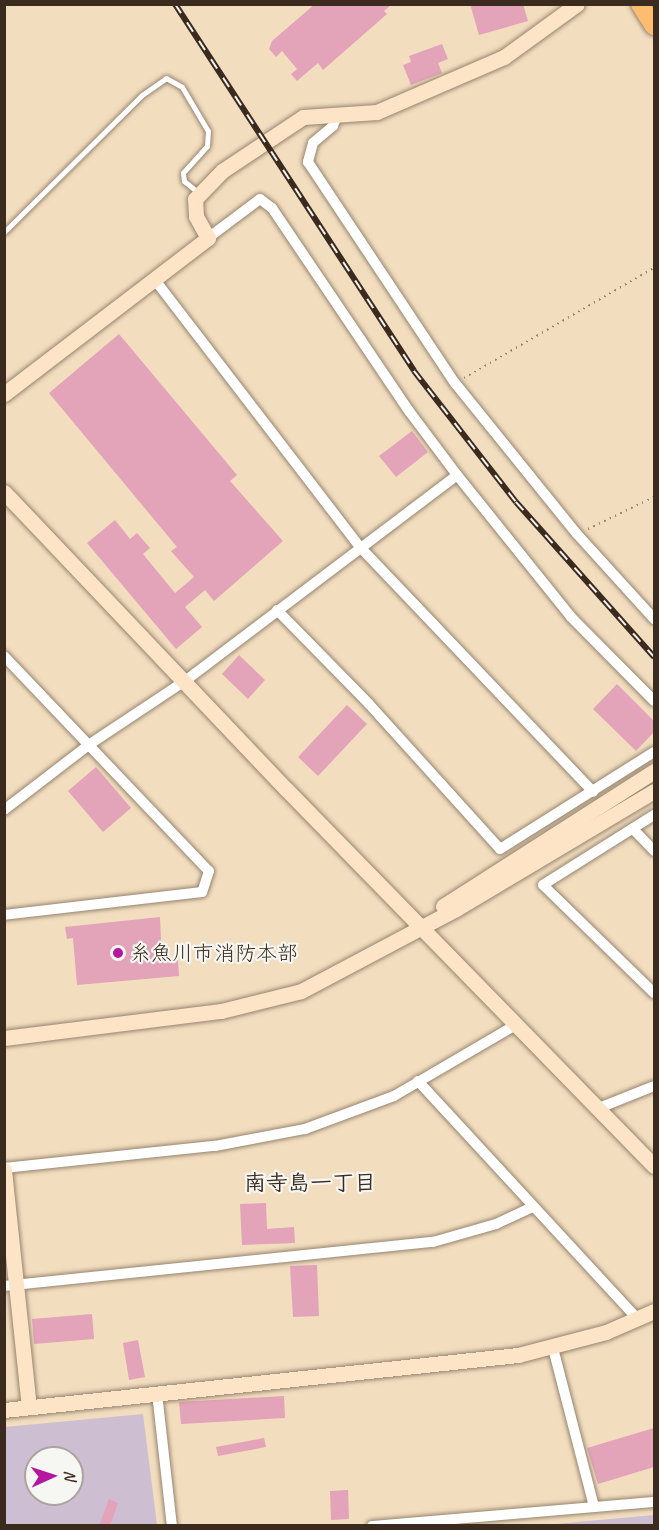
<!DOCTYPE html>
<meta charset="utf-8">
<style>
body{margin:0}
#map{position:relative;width:659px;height:1530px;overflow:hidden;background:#f2ddbf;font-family:Caveat,"Klee One",sans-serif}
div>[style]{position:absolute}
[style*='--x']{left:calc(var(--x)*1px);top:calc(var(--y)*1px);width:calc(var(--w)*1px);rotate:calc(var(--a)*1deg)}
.industrial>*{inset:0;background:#cdbed2}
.building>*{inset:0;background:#e3a3b9}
.path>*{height:2px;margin-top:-1px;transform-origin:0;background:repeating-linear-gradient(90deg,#96846e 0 1.5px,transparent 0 6px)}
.roads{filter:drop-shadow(0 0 2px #96846e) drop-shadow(0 0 2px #96846e)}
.lane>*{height:5px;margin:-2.5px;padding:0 2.5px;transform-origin:2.5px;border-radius:2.5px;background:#fff}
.street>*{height:10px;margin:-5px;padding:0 5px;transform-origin:5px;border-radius:5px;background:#fff}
.secondary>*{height:15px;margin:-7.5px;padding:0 7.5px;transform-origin:7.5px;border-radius:7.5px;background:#fee4c6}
.highway>*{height:18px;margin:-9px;padding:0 9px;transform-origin:9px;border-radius:9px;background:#fdbc70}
.rail>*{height:6px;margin-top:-3px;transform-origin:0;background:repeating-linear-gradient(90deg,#f6f6f2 0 11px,#3b2a1e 0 22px);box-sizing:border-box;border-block:2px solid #3b2a1e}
.dots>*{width:16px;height:16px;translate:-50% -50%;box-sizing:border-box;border:3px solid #f6f6f2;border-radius:50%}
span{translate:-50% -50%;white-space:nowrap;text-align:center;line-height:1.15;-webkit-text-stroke:4.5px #f6f6f2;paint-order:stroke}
.poi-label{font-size:21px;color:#3b2a1e}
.left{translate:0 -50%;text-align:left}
.neighbourhood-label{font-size:22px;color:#3b2a1e;font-weight:700}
.frame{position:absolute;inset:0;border:6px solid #3b2a1e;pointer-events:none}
.north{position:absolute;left:24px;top:1446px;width:60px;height:60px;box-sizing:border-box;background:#f6f6f2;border:2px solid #aba49d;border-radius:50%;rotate:87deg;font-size:16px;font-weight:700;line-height:24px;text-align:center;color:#3b2a1e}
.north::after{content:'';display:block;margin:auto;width:21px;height:27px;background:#b5179e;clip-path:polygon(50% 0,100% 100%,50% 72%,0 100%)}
</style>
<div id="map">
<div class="industrial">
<i style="clip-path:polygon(evenodd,143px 1414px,157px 1525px,5px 1526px,5px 1427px,143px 1414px,36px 1458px,72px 1458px,72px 1494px,36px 1494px,36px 1458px)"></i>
<i style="clip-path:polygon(654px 1515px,654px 1525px,545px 1525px)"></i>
</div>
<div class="building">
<i style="clip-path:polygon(315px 4px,392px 4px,384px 11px,387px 14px,323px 70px,318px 63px,297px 81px,291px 74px,297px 69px,282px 51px,276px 57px,269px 49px,272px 41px)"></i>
<i style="clip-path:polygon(470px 4px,523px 4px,528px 21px,479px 35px)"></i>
<i style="clip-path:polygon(442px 44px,448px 59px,438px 63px,442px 73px,411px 85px,403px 65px,411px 62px,409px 56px)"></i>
<i style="clip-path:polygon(119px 334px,237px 475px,230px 481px,283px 541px,214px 601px,205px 590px,185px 607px,202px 627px,176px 649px,87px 543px,115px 520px,130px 539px,137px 533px,150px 548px,143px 554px,175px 593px,194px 577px,171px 551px,177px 547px,49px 393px)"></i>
<i style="clip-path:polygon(412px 431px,428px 452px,396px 477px,379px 456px)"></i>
<i style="clip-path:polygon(239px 655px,265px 680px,248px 699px,222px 674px)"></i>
<i style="clip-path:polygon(617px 684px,654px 721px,654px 732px,636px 751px,593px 709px)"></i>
<i style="clip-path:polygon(347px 705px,367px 724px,318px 776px,298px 757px)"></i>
<i style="clip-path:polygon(96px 767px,131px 808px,103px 832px,68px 791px)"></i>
<i style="clip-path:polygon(160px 917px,162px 961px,178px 960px,179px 976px,77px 985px,73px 938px,67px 939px,65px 927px)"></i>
<i style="clip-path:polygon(266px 1203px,267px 1229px,294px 1227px,295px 1243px,242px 1245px,240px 1204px)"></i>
<i style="clip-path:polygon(317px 1265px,319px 1316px,293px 1317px,290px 1266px)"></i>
<i style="clip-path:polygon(92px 1314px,94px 1339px,34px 1344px,32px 1319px)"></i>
<i style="clip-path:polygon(138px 1340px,145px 1377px,129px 1380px,123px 1343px)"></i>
<i style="clip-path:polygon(284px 1396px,285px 1418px,181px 1424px,179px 1402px)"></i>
<i style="clip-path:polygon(654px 1428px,654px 1467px,598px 1484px,587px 1448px)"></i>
<i style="clip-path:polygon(264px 1438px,266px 1447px,218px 1456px,216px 1447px)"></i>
<i style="clip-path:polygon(348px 1490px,349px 1519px,331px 1520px,330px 1491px)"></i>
<i style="clip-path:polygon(109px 1499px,118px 1503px,110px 1526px,99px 1526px)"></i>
</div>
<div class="path">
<i style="--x:464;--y:378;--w:220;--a:-30.1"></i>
<i style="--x:588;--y:529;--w:73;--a:-25.9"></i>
</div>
<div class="roads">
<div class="lane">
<i style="--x:4;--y:232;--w:194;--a:-44.8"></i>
<i style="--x:142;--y:95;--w:29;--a:-35"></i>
<i style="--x:166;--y:78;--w:18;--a:29"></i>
<i style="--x:182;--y:87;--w:51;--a:59.4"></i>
<i style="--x:208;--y:131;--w:15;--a:94"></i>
<i style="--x:207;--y:146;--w:36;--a:132"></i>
<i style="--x:183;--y:173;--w:8;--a:83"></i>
<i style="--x:184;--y:181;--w:19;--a:39"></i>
</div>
<div class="street">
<i style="--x:337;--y:116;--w:11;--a:112"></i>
<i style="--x:333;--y:126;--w:26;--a:140"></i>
<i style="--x:313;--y:143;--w:20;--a:105"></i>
<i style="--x:308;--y:162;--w:265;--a:56.4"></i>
<i style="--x:455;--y:383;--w:194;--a:51.1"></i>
<i style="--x:577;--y:534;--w:115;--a:47.8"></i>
<i style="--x:208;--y:238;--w:65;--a:-36.9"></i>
<i style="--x:260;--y:199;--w:15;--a:37"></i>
<i style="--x:272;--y:208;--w:245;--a:56"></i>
<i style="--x:409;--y:411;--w:80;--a:53.1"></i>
<i style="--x:457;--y:475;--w:182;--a:51.2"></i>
<i style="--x:571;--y:617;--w:118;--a:45.3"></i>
<i style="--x:155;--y:280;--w:337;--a:52.5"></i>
<i style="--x:360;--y:547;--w:338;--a:46.4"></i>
<i style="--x:277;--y:610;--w:132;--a:45.6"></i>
<i style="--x:369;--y:704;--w:195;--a:47.9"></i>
<i style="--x:500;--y:849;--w:182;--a:-32.2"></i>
<i style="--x:4;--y:656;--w:297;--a:46.4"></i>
<i style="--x:209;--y:871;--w:22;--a:108"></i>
<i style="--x:202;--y:892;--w:199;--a:173.4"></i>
<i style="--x:4;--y:810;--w:108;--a:-37.5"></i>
<i style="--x:90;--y:744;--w:114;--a:-33.6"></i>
<i style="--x:185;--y:681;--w:341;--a:-37.1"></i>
<i style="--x:654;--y:815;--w:131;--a:147.8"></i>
<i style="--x:543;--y:885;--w:155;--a:44.2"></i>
<i style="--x:634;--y:830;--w:29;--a:46"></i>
<i style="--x:418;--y:1081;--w:324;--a:47.3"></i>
<i style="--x:599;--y:1108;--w:59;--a:-21.8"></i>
<i style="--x:4;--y:1168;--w:212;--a:-6"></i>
<i style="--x:215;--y:1146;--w:92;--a:-10.7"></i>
<i style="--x:305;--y:1129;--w:95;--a:-20.3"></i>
<i style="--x:394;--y:1096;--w:143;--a:-30.3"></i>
<i style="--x:4;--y:1286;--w:431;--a:-5.9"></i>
<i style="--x:433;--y:1242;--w:66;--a:-15.9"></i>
<i style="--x:496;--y:1224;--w:40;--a:-25"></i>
<i style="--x:553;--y:1348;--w:164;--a:75.5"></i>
<i style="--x:157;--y:1393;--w:134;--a:83.6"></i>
<i style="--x:372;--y:1526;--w:283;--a:-4.9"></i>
</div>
<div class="secondary">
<i style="--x:4;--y:394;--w:257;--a:-37.4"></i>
<i style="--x:208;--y:238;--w:25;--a:-119"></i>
<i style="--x:196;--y:216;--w:17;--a:-93"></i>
<i style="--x:195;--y:199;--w:39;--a:-46"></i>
<i style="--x:222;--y:171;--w:97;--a:-33.7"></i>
<i style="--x:303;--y:117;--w:74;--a:-3.9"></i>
<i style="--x:377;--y:112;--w:138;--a:-23.4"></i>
<i style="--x:504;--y:57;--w:90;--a:-36"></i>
<i style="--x:4;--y:492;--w:411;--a:46.5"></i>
<i style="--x:287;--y:790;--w:525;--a:45.69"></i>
<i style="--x:443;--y:906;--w:250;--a:-32.6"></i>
<i style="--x:4;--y:1038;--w:219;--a:-7.1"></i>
<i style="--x:221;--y:1011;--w:82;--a:-14"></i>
<i style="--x:301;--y:991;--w:175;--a:-27.9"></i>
<i style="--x:456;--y:909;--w:230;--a:-30.8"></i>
<i style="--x:4;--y:1170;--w:238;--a:84"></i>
<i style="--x:4;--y:1410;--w:517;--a:-6.11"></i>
<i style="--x:518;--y:1355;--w:91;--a:-14.6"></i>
<i style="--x:606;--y:1332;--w:52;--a:-23.6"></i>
</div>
<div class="highway">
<i style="--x:640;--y:4;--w:26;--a:58"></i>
</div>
</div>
<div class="rail">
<i style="--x:175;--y:4;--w:438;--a:56.9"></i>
<i style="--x:414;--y:371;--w:166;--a:52.1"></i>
<i style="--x:516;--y:502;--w:208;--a:48.3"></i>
</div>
<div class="dots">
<i style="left:118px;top:953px;background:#b5179e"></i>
</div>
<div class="poi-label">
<span class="left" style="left:130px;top:953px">糸魚川市消防本部</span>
</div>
<div class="neighbourhood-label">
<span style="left:310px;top:1184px">南寺島一丁目</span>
</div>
<div class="frame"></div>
<div class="north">N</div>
</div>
